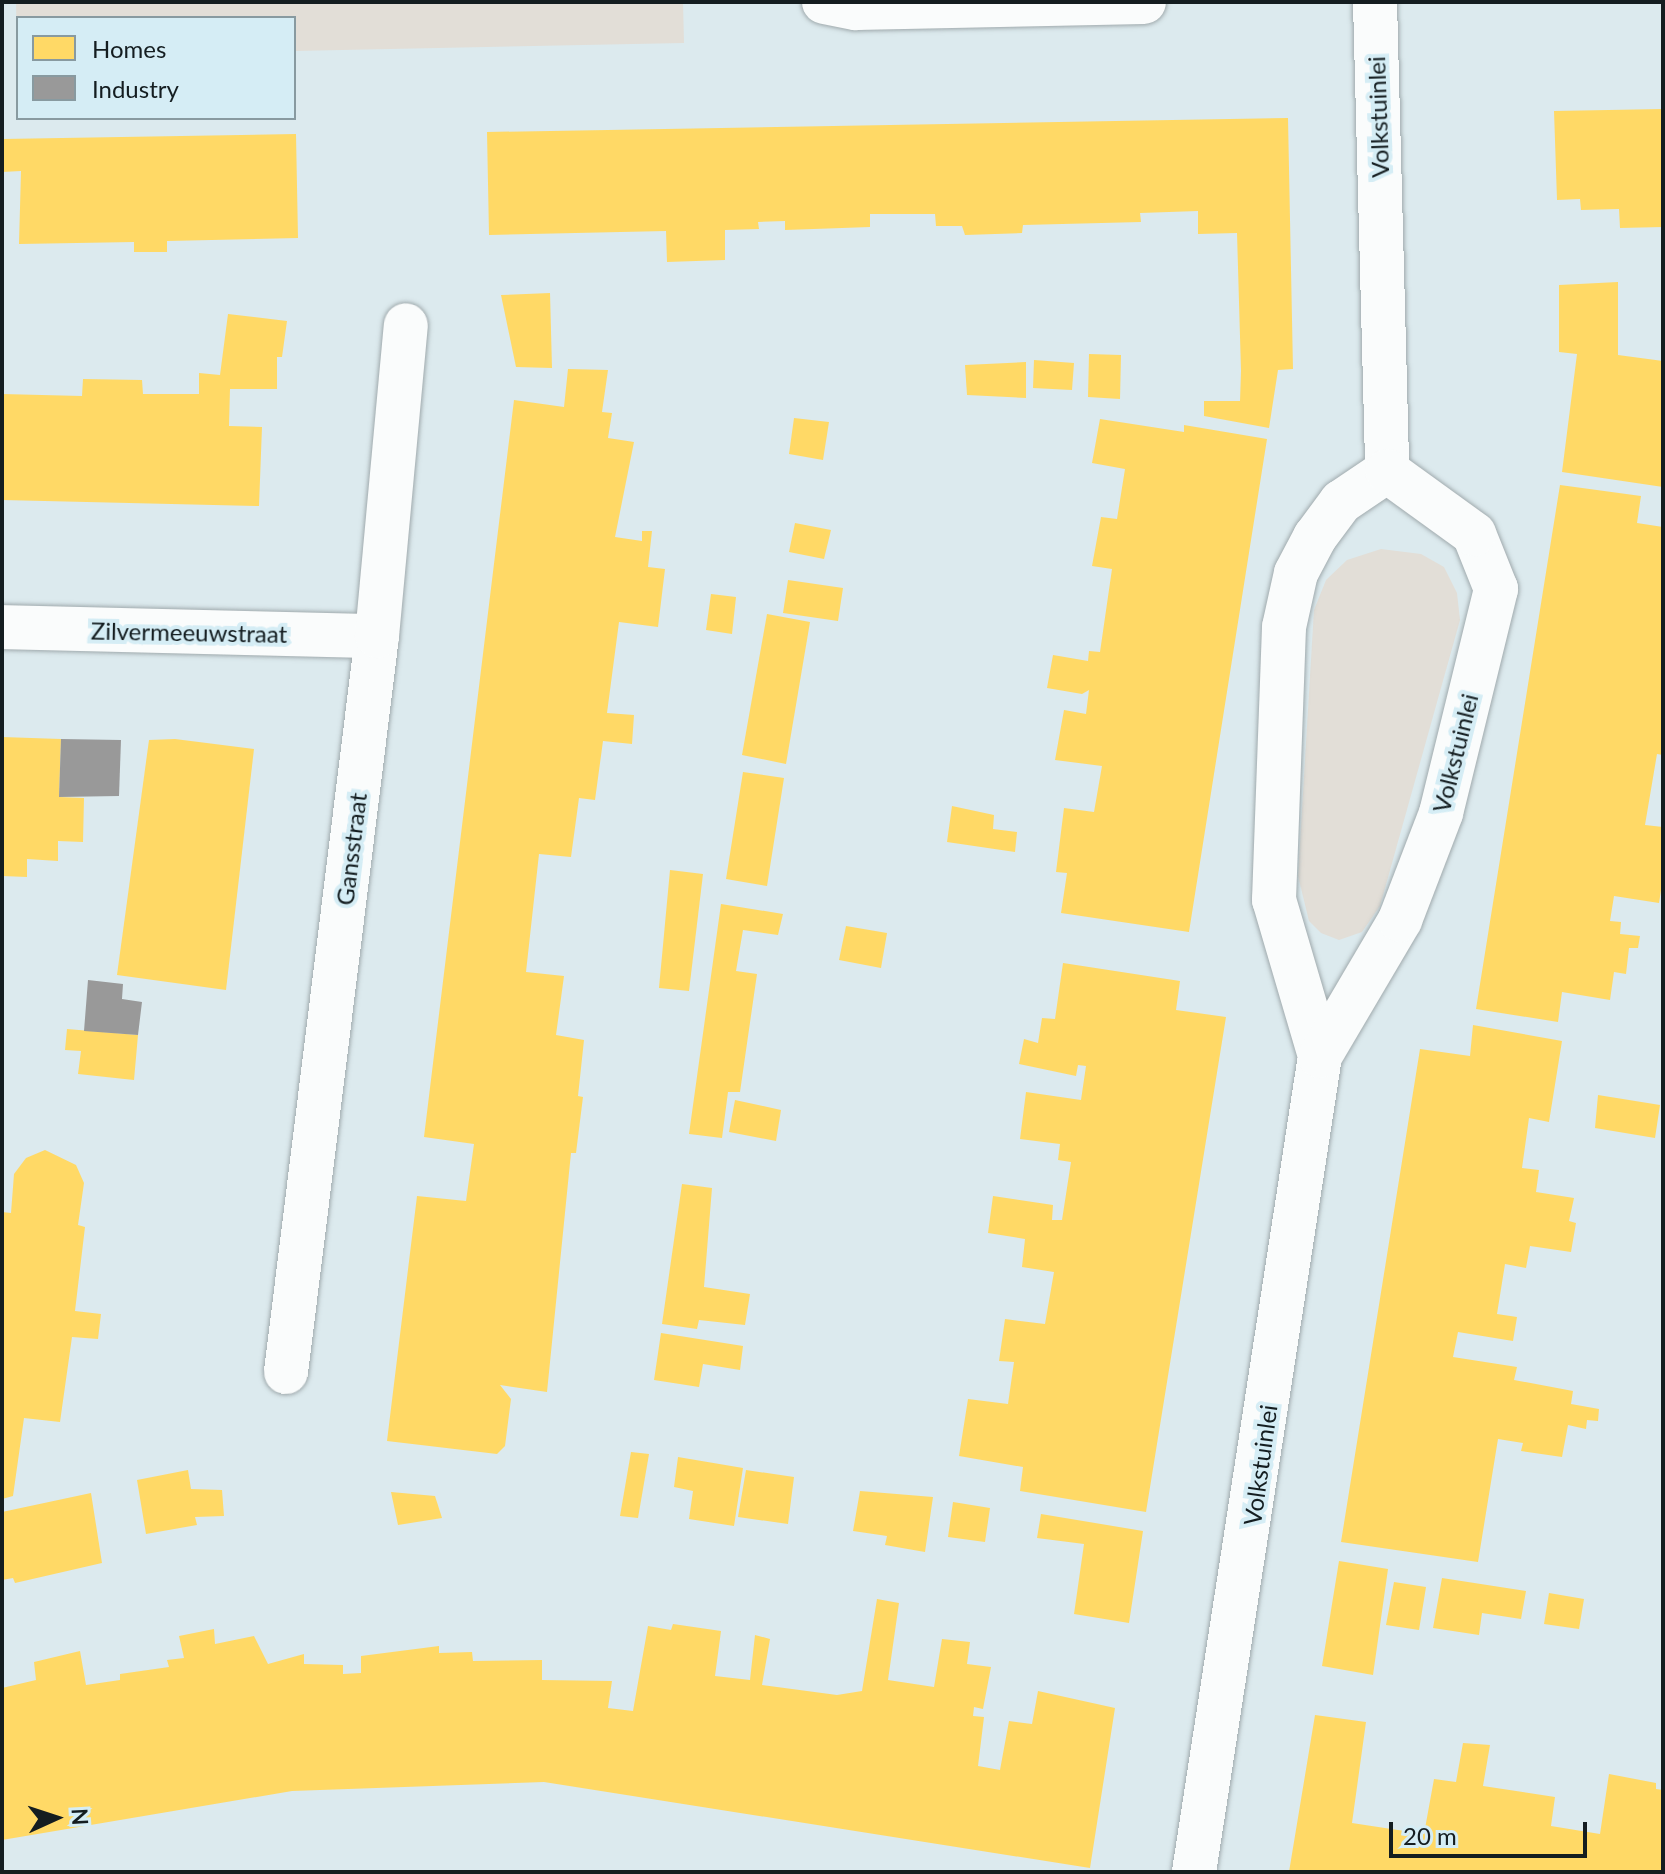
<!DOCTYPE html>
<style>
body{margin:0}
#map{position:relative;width:1665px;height:1874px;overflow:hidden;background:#dceaee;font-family:Lato,sans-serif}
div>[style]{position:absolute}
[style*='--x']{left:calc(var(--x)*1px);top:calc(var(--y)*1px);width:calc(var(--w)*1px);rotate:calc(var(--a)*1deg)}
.green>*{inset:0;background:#e2ded7}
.homes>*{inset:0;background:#ffd966}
.industry>*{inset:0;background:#999}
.roads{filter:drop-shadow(0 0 2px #a0aaad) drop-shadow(0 0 2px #a0aaad)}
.minor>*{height:44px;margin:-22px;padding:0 22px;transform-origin:22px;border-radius:22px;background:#fafcfc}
span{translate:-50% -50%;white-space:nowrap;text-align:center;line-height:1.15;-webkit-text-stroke:8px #d5edf5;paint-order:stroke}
.street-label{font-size:24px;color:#141d20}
.frame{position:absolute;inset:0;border:4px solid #141d20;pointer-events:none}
.legend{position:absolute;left:16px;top:16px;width:280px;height:104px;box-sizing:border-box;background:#d5edf5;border:2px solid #889aa0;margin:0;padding:10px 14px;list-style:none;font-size:24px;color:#141d20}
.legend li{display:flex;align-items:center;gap:16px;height:40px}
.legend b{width:40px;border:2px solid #889aa0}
.north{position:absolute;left:16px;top:1778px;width:80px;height:80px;-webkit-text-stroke:6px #d5edf5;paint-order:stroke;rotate:87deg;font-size:22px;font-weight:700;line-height:32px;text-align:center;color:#141d20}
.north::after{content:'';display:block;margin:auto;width:28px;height:36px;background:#141d20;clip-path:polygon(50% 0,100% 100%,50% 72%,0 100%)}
.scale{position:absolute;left:1389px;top:1822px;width:198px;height:36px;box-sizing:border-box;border:4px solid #141d20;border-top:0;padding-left:10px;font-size:24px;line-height:28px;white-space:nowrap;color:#141d20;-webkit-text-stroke:6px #d5edf5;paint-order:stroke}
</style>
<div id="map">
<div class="green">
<i style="clip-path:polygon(16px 2px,683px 2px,684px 43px,294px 51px,294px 18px,18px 18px,17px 57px)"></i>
<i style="clip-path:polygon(1381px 549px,1421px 554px,1444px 567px,1457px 593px,1460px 620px,1380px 906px,1362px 932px,1339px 940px,1321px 933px,1309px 921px,1298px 876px,1314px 610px,1326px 580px,1347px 560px)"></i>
</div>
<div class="homes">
<i style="clip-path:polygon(1663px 109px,1663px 227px,1620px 228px,1619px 209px,1581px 210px,1580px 199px,1557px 200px,1554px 111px)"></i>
<i style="clip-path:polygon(1288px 118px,1293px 369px,1278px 370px,1269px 428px,1204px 416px,1204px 401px,1240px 401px,1241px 371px,1237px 233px,1198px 234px,1198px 211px,1140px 213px,1141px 222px,1023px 225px,1022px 233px,965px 235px,962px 226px,936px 226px,935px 214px,870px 214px,870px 227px,842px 228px,785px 230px,785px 221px,758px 222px,759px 229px,725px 230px,725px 260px,667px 262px,666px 231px,489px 235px,487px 132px)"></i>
<i style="clip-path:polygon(296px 134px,298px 238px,167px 241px,167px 252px,134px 252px,134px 242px,19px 244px,21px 171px,2px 172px,2px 139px)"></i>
<i style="clip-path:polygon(1618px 282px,1618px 355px,1663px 361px,1663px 487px,1562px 472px,1577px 354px,1559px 352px,1559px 285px)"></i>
<i style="clip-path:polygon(550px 293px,552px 368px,516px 367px,501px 295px)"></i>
<i style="clip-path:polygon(228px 314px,287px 321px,282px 357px,277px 357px,277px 389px,230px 389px,229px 426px,262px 427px,259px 506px,2px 500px,2px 394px,82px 396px,83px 379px,142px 380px,143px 394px,199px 394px,199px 373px,220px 375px)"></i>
<i style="clip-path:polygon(1089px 354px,1121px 355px,1120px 399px,1088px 397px)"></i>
<i style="clip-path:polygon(1034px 360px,1074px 363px,1072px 390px,1033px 388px)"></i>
<i style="clip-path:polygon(1026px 362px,1026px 398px,967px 395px,965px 365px)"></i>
<i style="clip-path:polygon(568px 369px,608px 370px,602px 412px,612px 413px,608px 438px,634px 442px,615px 537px,642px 541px,642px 531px,652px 531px,648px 567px,665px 569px,658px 627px,619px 622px,607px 713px,634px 715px,632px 744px,603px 741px,595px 800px,579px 798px,571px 857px,539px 854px,526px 972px,564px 976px,556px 1035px,584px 1040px,578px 1096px,583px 1097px,576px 1153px,571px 1153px,547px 1392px,500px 1385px,511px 1399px,505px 1446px,497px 1454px,387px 1441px,417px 1196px,466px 1201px,474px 1144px,424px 1137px,514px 400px,564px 407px)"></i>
<i style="clip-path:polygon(794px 418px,829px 422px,823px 460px,789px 454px)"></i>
<i style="clip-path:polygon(1100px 419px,1184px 432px,1184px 425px,1267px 439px,1189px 932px,1061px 913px,1067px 873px,1056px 872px,1064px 808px,1094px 812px,1102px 766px,1055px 760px,1064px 710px,1086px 714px,1089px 690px,1082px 694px,1047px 688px,1053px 655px,1088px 661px,1089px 651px,1100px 652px,1112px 569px,1092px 566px,1101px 517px,1117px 519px,1125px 469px,1092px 463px)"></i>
<i style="clip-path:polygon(1560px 485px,1641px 496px,1637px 523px,1663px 527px,1663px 755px,1657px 754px,1645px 825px,1663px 827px,1663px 878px,1659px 903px,1614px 896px,1610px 921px,1621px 922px,1620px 934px,1640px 936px,1638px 948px,1629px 948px,1626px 974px,1614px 972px,1610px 1000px,1562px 992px,1558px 1022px,1476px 1009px)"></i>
<i style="clip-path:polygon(795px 523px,831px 530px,824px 559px,789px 552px)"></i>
<i style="clip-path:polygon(788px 580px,843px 588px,838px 621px,783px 613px)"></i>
<i style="clip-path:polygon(711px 594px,736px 597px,732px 634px,706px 630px)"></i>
<i style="clip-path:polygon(767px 614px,810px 622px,786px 764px,742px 755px)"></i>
<i style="clip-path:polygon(2px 737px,61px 739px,59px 797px,84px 798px,83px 842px,58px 841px,58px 861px,27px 859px,27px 877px,2px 876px)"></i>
<i style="clip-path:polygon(175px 739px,254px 749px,226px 990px,117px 975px,149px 740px)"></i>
<i style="clip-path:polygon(743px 772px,784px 778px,767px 886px,726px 879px)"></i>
<i style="clip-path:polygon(952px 806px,994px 815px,993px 829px,1017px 832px,1015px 852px,947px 842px)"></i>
<i style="clip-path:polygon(670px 870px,703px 874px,689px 991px,659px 988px)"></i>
<i style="clip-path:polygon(721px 904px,783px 914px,778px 935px,743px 930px,736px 971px,757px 974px,740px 1092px,728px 1092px,722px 1138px,689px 1134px)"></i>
<i style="clip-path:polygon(846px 926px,887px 933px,881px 968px,839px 960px)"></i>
<i style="clip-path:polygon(1063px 963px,1180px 981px,1176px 1010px,1226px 1017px,1146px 1512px,1020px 1491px,1023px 1467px,959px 1456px,968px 1399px,1008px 1404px,1014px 1362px,999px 1361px,1005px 1319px,1045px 1324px,1054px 1272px,1022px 1267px,1025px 1239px,988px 1233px,993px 1196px,1053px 1205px,1052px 1220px,1062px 1220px,1071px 1162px,1058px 1160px,1060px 1144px,1020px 1139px,1026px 1092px,1081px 1100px,1086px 1066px,1078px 1065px,1076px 1076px,1019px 1064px,1024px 1039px,1038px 1043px,1042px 1018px,1055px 1019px)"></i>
<i style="clip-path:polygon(1473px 1025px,1562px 1041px,1549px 1122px,1529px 1118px,1522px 1168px,1539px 1170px,1536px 1192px,1574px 1198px,1569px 1221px,1576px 1223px,1571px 1252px,1530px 1246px,1526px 1268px,1505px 1264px,1497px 1314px,1517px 1317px,1513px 1341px,1458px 1332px,1453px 1357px,1517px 1367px,1514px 1380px,1573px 1391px,1571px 1404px,1599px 1409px,1598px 1421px,1587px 1420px,1586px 1429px,1568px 1425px,1562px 1457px,1521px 1451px,1523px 1443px,1498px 1439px,1478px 1562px,1341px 1542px,1420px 1049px,1470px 1056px)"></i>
<i style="clip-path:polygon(67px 1029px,138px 1035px,134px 1080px,78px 1074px,81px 1051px,65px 1050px)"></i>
<i style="clip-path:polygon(1598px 1095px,1660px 1105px,1655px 1138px,1595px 1128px)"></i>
<i style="clip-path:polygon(735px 1100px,781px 1110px,776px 1141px,729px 1132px)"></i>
<i style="clip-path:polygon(45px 1150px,76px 1165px,84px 1183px,78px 1225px,85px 1227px,75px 1311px,101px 1314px,98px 1339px,72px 1337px,60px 1422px,24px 1418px,13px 1496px,2px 1499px,2px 1212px,11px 1213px,14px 1174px,26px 1158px)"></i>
<i style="clip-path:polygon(682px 1184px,712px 1188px,704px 1287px,750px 1294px,745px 1325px,699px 1320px,697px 1329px,662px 1324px)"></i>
<i style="clip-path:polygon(661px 1333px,743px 1346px,740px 1370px,703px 1364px,699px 1387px,654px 1380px)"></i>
<i style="clip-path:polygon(631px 1452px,649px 1454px,638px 1518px,620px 1516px)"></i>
<i style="clip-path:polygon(678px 1457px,743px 1468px,734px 1526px,689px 1519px,693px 1491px,674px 1487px)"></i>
<i style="clip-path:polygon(188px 1470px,191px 1489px,222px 1490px,224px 1516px,195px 1517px,197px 1525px,146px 1534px,137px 1480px)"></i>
<i style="clip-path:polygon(746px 1470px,794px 1477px,788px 1524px,738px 1517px)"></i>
<i style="clip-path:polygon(860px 1491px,933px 1497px,925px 1552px,885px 1545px,887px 1536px,853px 1531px)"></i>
<i style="clip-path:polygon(391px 1492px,435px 1496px,442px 1518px,398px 1525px)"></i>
<i style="clip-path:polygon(91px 1493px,102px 1563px,15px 1583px,13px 1578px,2px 1580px,2px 1512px)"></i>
<i style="clip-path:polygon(953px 1502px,990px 1508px,985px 1542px,948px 1537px)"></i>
<i style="clip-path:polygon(1041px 1514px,1143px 1531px,1129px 1623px,1074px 1614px,1084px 1544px,1037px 1538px)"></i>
<i style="clip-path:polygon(1339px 1561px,1388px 1569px,1373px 1675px,1322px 1666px)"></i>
<i style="clip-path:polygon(1442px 1578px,1526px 1591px,1521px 1619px,1482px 1613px,1479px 1635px,1433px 1628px)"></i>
<i style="clip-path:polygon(1394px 1582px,1426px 1587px,1419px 1630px,1386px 1625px)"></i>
<i style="clip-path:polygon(1549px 1593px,1584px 1599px,1579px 1629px,1544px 1624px)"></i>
<i style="clip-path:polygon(877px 1599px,899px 1603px,888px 1680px,934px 1687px,942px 1639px,970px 1642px,967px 1664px,991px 1667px,983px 1709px,974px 1707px,973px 1716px,984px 1717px,978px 1766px,1000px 1770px,1009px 1721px,1032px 1724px,1038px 1691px,1115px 1708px,1090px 1868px,544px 1782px,292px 1791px,2px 1840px,2px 1688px,36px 1680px,34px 1662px,80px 1651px,86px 1685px,120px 1680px,120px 1674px,169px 1667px,167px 1660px,184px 1658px,179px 1636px,214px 1629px,215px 1644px,254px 1636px,268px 1664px,304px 1654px,304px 1664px,343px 1665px,343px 1674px,361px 1673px,361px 1656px,439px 1646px,439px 1653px,472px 1652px,473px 1661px,542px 1660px,542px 1680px,612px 1681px,608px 1708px,633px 1711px,648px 1626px,671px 1630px,673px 1624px,721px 1631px,715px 1676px,750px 1680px,755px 1635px,770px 1639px,762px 1685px,837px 1695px,862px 1691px)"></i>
<i style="clip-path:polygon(1315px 1715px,1366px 1722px,1352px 1823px,1424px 1834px,1434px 1779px,1456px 1782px,1463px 1743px,1490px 1745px,1483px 1786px,1555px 1797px,1551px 1826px,1600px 1834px,1609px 1774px,1656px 1783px,1656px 1789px,1663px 1790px,1663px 1872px,1289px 1872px)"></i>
</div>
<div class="industry">
<i style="clip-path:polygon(61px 739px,121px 740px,119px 796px,59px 797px)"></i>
<i style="clip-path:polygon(88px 980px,123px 984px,122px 999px,142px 1002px,138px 1035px,84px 1031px)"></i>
</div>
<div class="roads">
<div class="minor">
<i style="--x:824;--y:2;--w:33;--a:11"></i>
<i style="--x:856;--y:8;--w:288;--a:-1.2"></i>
<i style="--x:1375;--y:2;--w:469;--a:88.5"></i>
<i style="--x:2;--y:627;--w:375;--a:1.4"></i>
<i style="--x:1320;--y:1056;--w:163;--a:-106.4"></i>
<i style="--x:1274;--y:900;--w:273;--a:-87.9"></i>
<i style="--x:1284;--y:627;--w:55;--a:-77.5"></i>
<i style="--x:1296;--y:573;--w:41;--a:-62.2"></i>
<i style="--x:1315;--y:537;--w:44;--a:-53.4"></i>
<i style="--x:1341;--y:502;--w:55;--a:-34"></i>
<i style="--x:286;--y:1372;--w:742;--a:-82.95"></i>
<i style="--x:377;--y:636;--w:312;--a:-84.7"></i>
<i style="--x:1194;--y:1872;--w:826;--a:-81.22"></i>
<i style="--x:1320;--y:1056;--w:158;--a:-59.5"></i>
<i style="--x:1400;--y:920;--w:115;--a:-69"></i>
<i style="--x:1441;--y:813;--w:231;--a:-76.2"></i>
<i style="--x:1496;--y:589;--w:59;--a:-111.8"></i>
<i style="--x:1474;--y:534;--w:107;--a:-144.1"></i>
</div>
</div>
<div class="street-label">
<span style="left:1378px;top:117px;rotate:-92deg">Volkstuinlei</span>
<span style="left:189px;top:632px;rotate:1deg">Zilvermeeuwstraat</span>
<span style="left:1455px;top:753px;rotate:-76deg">Volkstuinlei</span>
<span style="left:351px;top:849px;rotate:-83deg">Gansstraat</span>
<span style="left:1260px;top:1465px;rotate:-82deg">Volkstuinlei</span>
</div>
<div class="frame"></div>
<ul class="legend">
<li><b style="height:22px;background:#ffd966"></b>Homes</li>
<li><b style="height:22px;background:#999"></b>Industry</li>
</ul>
<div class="north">N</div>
<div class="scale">20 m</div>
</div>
